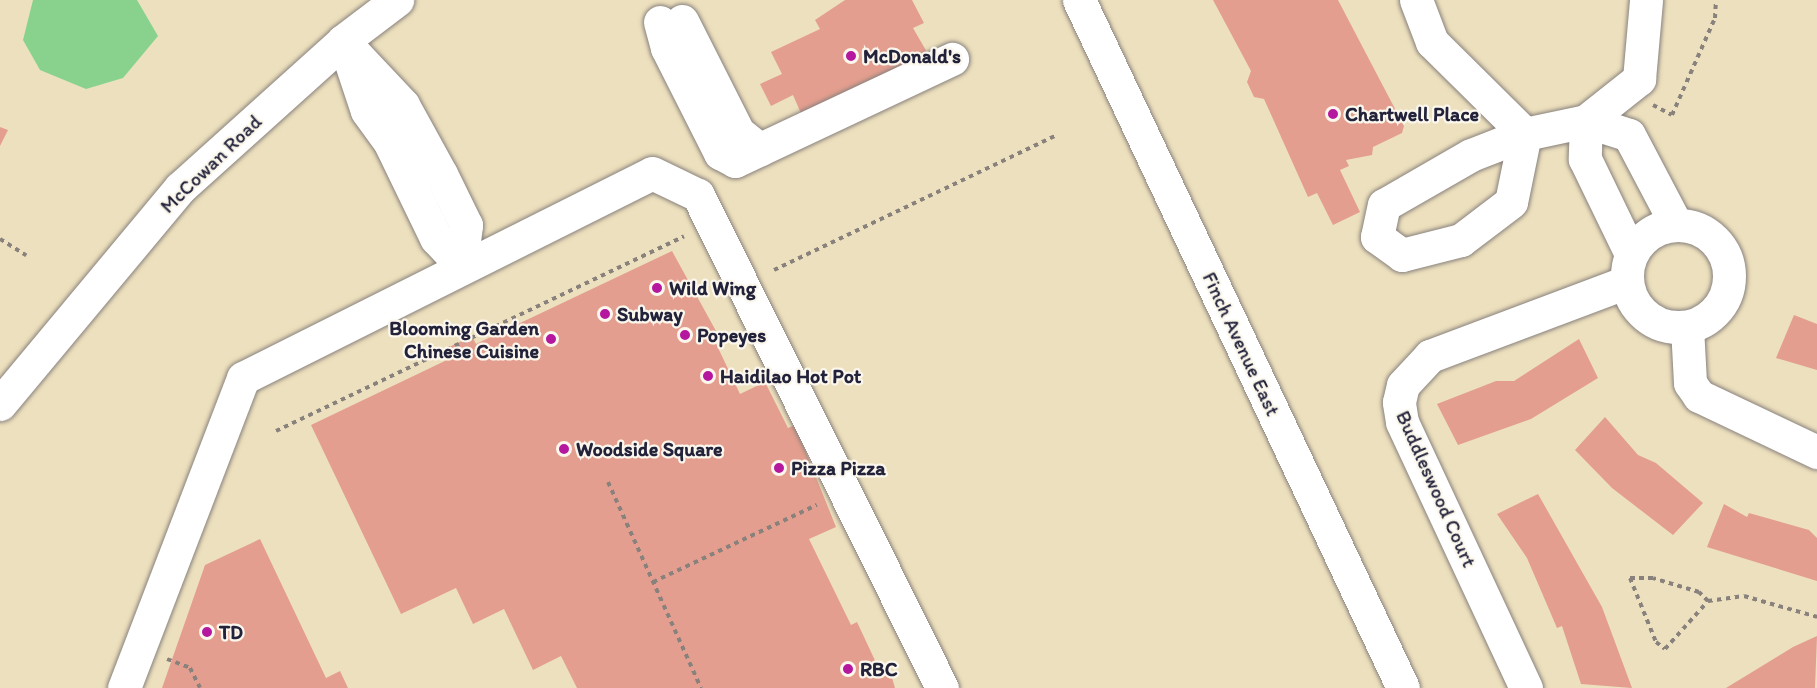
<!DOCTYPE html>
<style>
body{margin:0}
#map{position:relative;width:1817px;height:688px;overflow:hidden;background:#ede0be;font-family:Itim,sans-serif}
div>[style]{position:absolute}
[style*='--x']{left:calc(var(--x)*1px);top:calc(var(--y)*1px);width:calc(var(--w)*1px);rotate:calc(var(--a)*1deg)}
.green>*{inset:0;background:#88d28e}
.building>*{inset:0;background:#e49e8f}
.path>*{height:4px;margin-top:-2px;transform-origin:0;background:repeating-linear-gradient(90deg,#88817c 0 4.5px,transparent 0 9px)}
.roads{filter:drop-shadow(0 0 2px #88817c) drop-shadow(0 0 2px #88817c)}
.minor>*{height:33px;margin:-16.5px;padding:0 16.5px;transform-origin:16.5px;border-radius:16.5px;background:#fff}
.minor>.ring{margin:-16.5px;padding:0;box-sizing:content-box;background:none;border:33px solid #fff;border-radius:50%}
.major>*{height:33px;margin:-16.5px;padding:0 16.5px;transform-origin:16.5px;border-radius:16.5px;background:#fff}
.dots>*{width:16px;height:16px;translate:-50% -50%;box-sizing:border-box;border:3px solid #fbf7ec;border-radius:50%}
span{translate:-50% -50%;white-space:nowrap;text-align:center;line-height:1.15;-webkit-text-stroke:4.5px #fbf7ec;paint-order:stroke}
.poi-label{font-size:20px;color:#22223b;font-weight:700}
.left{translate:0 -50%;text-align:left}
.right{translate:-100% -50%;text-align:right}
.street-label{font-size:20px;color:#22223b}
</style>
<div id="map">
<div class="green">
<i style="clip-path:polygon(33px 0,137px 0,158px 36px,123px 78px,86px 89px,40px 70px,23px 40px)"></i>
</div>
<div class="building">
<i style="clip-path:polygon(845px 0,912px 0,924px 23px,913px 28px,931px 59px,803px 118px,793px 95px,771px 106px,760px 84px,782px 74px,771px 52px,820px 29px,815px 20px)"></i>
<i style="clip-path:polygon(1213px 0,1338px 0,1404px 126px,1402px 133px,1373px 147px,1372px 155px,1346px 160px,1349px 166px,1340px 170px,1360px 212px,1333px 225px,1317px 193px,1308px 197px,1264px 99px,1254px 97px,1247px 82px,1251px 71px)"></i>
<i style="clip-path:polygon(0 127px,8px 130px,0 146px)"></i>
<i style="clip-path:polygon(672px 251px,716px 331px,711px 333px,740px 394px,765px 382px,788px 428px,795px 425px,836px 527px,809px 539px,851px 625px,857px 622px,879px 669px,888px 664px,895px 688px,577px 688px,561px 656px,533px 670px,504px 609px,473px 624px,456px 588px,401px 614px,311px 425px,449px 359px,445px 349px,472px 336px,476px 344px)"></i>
<i style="clip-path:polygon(1794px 315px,1817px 324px,1817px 370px,1776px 358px)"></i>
<i style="clip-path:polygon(1579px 339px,1598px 378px,1531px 419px,1458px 445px,1437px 404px,1496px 381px,1514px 381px)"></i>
<i style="clip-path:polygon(1605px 417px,1638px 455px,1656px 463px,1703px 503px,1673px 535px,1612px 488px,1575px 450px)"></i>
<i style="clip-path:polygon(1538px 494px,1602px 607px,1632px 688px,1581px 684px,1562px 626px,1557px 628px,1527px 558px,1497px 514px)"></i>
<i style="clip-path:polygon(1724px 504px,1747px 517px,1749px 513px,1809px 530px,1817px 538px,1817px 581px,1707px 547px)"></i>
<i style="clip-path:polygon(260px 539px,326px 678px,340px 671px,348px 688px,162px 688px,205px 565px)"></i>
<i style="clip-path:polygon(1817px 636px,1815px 688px,1726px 688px,1793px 647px)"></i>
</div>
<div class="path">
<i style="--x:1653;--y:105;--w:21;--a:28"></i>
<i style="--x:1672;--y:115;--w:106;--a:-66.1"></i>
<i style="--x:1715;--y:18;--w:18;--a:-87"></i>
<i style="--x:0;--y:239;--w:31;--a:32"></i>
<i style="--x:774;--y:270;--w:314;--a:-25.5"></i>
<i style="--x:276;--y:431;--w:452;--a:-25.5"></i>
<i style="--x:608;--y:482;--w:226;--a:65.7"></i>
<i style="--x:653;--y:582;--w:181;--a:-25.2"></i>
<i style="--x:1708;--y:601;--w:13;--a:-135"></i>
<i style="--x:1699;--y:592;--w:48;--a:-163.1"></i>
<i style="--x:1653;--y:578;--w:23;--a:180"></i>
<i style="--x:1630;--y:578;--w:69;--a:67.9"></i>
<i style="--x:1656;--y:642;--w:11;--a:38"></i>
<i style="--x:1665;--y:649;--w:64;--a:-48.1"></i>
<i style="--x:1708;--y:601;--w:36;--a:-8"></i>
<i style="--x:1744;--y:596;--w:76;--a:16"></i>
<i style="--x:167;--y:659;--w:25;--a:21"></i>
<i style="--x:190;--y:668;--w:22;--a:63"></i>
</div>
<div class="roads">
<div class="minor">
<i style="--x:1416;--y:0;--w:45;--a:69.1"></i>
<i style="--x:1432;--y:42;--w:131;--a:44.7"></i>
<i style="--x:682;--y:21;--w:124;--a:63.2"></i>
<i style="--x:738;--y:132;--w:28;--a:39"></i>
<i style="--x:660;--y:22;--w:27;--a:75"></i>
<i style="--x:667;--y:48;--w:118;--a:63.2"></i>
<i style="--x:720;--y:153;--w:17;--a:28"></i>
<i style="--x:735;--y:161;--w:240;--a:-25.2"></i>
<i style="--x:343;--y:41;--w:88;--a:46.8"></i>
<i style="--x:403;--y:105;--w:79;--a:61.2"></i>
<i style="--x:441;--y:174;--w:57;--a:63.9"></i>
<i style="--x:466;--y:225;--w:40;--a:97.1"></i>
<i style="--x:347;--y:51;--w:63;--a:71.6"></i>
<i style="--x:367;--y:111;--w:39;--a:54"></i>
<i style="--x:390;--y:143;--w:106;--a:64.2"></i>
<i style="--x:436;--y:238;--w:37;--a:47"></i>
<i style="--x:1586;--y:121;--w:45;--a:18"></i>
<i style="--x:1629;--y:135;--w:101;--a:62.2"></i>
<i style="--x:1586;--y:121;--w:38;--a:92"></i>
<i style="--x:1585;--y:159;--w:106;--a:64.2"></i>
<i style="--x:1525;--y:134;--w:69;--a:101.6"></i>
<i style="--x:1511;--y:202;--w:63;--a:142.8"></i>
<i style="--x:1461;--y:240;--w:61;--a:165.7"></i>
<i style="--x:1402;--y:255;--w:31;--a:-144"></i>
<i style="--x:1377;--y:237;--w:33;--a:-78"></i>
<i style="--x:1384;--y:205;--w:100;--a:-29.9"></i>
<i style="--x:1471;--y:155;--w:58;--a:-21.3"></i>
<i style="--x:1525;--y:134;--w:62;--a:-12"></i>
<i style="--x:1586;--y:121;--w:68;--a:-38.4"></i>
<i style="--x:1639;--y:79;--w:79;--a:-84.9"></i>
<i class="ring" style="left:1627px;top:225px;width:69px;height:69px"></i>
<i style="--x:1687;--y:327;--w:56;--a:86.9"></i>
<i style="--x:1690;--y:383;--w:16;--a:55"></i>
<i style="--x:1699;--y:396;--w:131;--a:25.4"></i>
<i style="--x:124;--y:688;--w:332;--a:-69"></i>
<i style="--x:243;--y:378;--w:457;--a:-26.6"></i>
<i style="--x:652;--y:173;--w:51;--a:25.6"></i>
<i style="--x:698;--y:195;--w:550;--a:63.67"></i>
<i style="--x:1526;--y:688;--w:293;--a:-115"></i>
<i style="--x:1402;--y:422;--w:20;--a:-99"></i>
<i style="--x:1399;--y:402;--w:17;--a:-77"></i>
<i style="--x:1403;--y:385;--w:40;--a:-47"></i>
<i style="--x:1430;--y:356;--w:210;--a:-20.6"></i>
</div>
<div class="major">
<i style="--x:1079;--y:0;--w:760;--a:64.78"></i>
<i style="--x:0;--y:404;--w:281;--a:-50.2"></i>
<i style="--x:180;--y:188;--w:219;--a:-42"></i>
<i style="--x:343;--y:41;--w:68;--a:-37.2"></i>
</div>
</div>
<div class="dots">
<i style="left:851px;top:56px;background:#b5179e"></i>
<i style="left:1333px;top:114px;background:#b5179e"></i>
<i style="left:657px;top:288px;background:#b5179e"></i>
<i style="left:605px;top:314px;background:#b5179e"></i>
<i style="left:685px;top:335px;background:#b5179e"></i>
<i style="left:551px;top:339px;background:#b5179e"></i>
<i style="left:708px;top:376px;background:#b5179e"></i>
<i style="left:564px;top:449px;background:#b5179e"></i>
<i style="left:779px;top:468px;background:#b5179e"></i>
<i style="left:207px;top:632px;background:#b5179e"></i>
<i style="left:848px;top:669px;background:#b5179e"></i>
</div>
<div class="poi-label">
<span class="left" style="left:863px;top:56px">McDonald's</span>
<span class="left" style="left:1345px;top:114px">Chartwell Place</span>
<span class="left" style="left:669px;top:288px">Wild Wing</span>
<span class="left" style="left:617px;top:314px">Subway</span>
<span class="right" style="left:539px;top:340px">Blooming Garden<br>Chinese Cuisine</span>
<span class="left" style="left:697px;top:335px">Popeyes</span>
<span class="left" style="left:720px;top:376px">Haidilao Hot Pot</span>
<span class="left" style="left:576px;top:449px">Woodside Square</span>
<span class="left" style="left:791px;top:468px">Pizza Pizza</span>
<span class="left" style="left:219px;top:632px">TD</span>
<span class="left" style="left:860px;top:669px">RBC</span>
</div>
<div class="street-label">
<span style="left:211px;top:164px;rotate:-44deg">McCowan Road</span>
<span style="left:1241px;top:344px;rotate:65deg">Finch Avenue East</span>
<span style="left:1436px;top:489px;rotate:66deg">Buddleswood Court</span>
</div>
</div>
